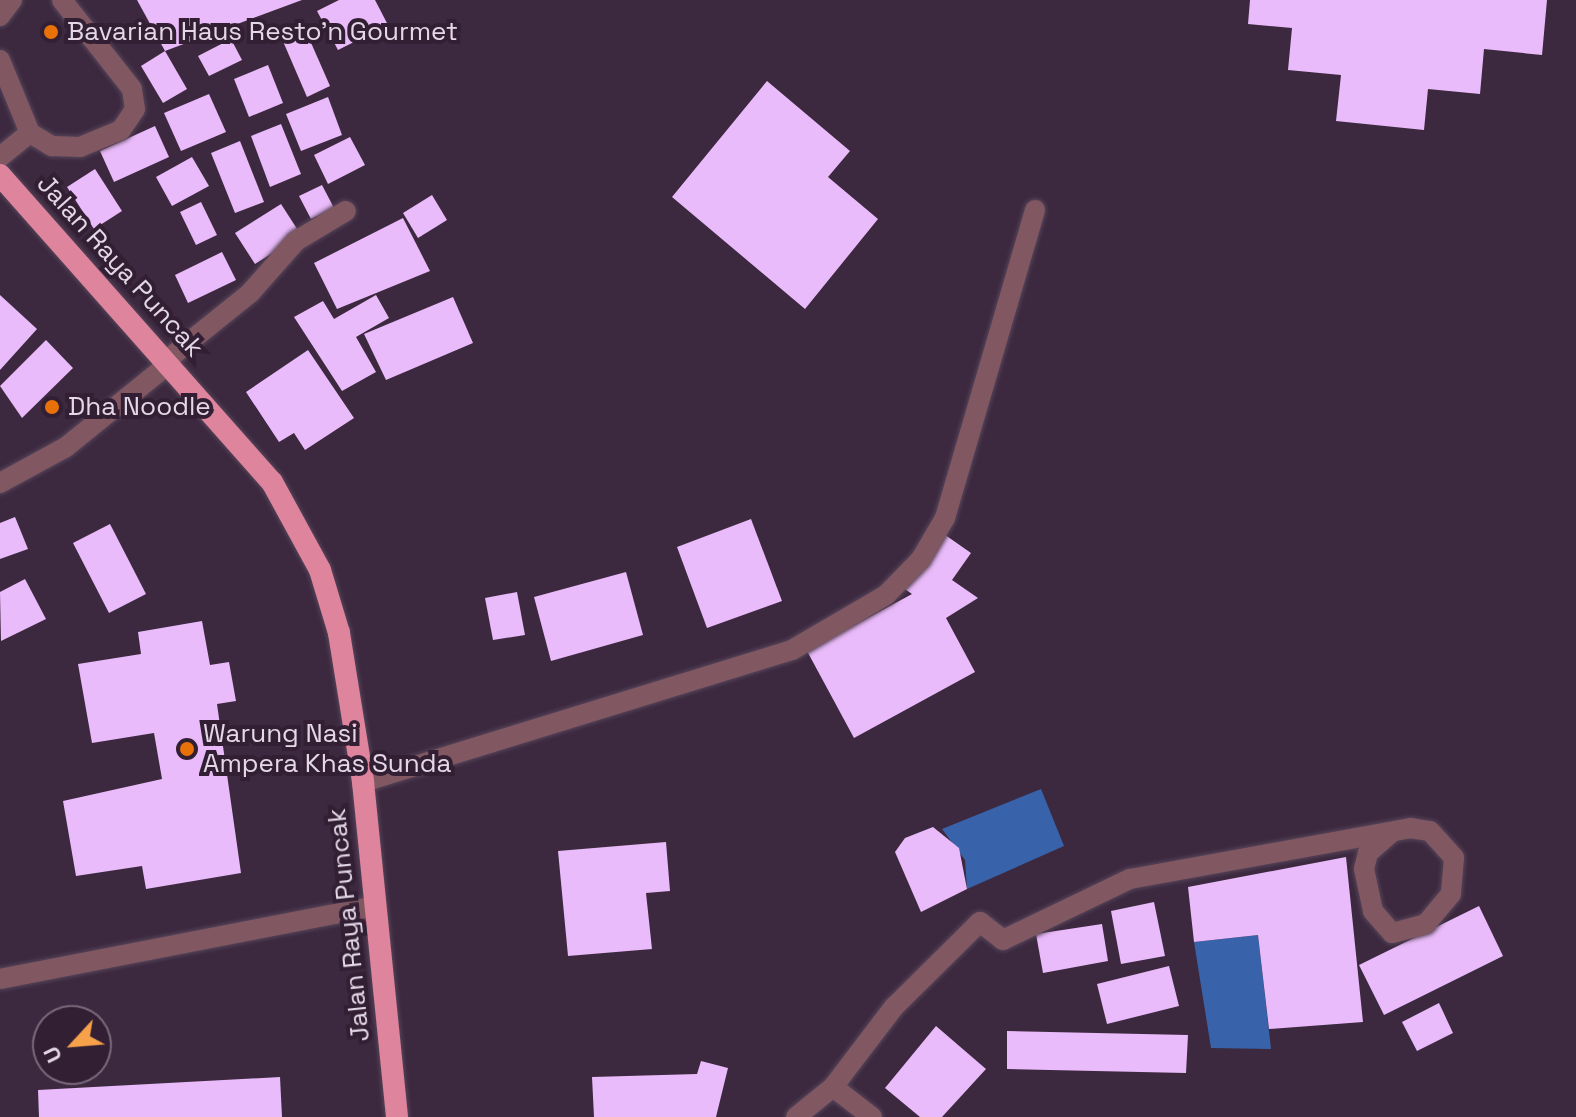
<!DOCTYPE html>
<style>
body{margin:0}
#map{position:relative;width:1576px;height:1117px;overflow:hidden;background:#3c293f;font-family:"Space Grotesk",sans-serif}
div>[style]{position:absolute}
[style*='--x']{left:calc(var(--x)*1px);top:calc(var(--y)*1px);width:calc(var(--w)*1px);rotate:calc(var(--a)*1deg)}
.water>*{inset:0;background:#3862a9}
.building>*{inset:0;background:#eabbfa}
.roads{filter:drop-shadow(0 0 2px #57455a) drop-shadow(0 0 2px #57455a)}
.service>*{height:20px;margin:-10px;padding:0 10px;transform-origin:10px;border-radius:10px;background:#815862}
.minor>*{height:20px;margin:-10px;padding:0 10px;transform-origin:10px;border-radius:10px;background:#815862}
.trunk>*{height:22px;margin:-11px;padding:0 11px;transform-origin:11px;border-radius:11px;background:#de849c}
.dots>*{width:22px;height:22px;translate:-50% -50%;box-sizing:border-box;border:4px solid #321f34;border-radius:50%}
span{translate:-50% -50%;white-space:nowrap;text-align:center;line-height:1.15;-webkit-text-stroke:8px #321f34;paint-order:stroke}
.poi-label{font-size:26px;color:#e4d8e6}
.left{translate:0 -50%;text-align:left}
.street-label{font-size:26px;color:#e4d8e6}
.north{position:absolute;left:32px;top:1005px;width:80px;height:80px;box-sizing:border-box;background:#321f34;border:2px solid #79697b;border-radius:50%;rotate:244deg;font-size:22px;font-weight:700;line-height:32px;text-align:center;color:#e4d8e6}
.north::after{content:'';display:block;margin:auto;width:28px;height:36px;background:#f8a14b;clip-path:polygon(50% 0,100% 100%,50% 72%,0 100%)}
</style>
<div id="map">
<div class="water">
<i style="clip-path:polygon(1041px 789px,1064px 846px,967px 889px,965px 860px,942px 829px)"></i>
<i style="clip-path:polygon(1258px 935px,1271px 1049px,1211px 1048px,1194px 942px)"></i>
</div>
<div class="building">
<i style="clip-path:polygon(137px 0,302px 0,165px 51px)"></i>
<i style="clip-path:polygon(339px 0,375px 0,388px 25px,338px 50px,317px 11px)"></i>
<i style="clip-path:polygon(1250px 0,1547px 0,1542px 55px,1484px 49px,1480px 94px,1428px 89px,1424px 130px,1336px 121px,1341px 75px,1288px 70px,1292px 28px,1248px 24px)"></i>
<i style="clip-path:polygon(305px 29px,330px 86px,307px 97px,282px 39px)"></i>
<i style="clip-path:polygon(231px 39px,242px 60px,209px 76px,198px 56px)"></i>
<i style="clip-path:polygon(165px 51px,187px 89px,163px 103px,141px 66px)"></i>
<i style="clip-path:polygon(268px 65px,283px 103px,249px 117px,234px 79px)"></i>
<i style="clip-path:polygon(767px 81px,850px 151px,828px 177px,878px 219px,805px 309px,672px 197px)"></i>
<i style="clip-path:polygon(209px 94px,226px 132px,181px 151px,164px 113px)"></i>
<i style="clip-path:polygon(328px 97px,342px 135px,301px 151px,286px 114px)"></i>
<i style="clip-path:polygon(281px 124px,301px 174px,270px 187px,251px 136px)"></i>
<i style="clip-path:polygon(155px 126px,169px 157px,114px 182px,100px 151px)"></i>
<i style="clip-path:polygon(350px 137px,365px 165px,328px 184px,314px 155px)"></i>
<i style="clip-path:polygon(240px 141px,264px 202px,235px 213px,211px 153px)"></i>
<i style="clip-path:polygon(192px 157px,209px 186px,172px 206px,156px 177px)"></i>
<i style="clip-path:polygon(95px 169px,122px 211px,94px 229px,67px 187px)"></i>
<i style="clip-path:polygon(322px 185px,334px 208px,311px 219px,299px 196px)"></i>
<i style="clip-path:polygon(432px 195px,447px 220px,418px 238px,403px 213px)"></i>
<i style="clip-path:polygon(201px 202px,217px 235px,196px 245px,180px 212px)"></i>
<i style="clip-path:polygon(281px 204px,301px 235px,255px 264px,235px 233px)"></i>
<i style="clip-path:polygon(403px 218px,430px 271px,337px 309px,314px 263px)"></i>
<i style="clip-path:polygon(222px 252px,236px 280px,188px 303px,175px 275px)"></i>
<i style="clip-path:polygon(0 295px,37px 329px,0 370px)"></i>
<i style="clip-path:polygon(376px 295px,389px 318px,356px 337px,376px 372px,342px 391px,294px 317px,323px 301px,334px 319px)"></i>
<i style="clip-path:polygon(453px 297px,473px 343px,386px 380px,364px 334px)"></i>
<i style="clip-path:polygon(46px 340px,73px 368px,22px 418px,0 386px)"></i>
<i style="clip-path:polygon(308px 350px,354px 418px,305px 450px,294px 433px,279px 442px,246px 392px)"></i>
<i style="clip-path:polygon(15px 517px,28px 549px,0 559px,0 523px)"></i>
<i style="clip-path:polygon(751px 519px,782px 601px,707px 628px,677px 547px)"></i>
<i style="clip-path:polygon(110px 524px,146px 594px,109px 613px,73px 543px)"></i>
<i style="clip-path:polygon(941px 532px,971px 553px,952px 580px,978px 598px,946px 618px,975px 672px,854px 738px,807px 651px,912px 594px,902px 587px)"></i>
<i style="clip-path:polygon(626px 572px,643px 635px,551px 661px,534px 597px)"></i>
<i style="clip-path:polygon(25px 579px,46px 619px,1px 641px,0 592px)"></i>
<i style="clip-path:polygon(517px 592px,525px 635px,493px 640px,485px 598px)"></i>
<i style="clip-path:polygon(202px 621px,210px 665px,229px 662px,236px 701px,217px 704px,241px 873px,146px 889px,142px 866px,76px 876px,63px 801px,162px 779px,154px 733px,92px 743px,78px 664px,141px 654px,138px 632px)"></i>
<i style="clip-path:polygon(933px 827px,959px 848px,967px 889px,921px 912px,895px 852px,905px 838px)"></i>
<i style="clip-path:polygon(666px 842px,670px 891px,646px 893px,652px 949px,568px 956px,558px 851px)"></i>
<i style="clip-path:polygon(1346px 857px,1363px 1022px,1269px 1029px,1258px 935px,1194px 942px,1188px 887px)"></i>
<i style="clip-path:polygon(1154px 902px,1165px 956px,1121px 964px,1111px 911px)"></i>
<i style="clip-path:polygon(1479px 906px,1503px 956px,1384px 1015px,1359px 965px)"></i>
<i style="clip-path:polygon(1102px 924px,1108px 961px,1043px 973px,1036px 934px)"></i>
<i style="clip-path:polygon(1169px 966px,1179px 1006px,1107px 1024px,1097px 984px)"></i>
<i style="clip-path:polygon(1439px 1003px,1453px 1033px,1417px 1051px,1402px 1022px)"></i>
<i style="clip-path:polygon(936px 1026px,986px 1069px,942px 1117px,920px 1117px,885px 1088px)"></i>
<i style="clip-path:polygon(1007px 1031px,1188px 1035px,1186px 1073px,1007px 1069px)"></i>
<i style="clip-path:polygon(701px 1061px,728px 1068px,716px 1117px,594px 1117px,592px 1077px,697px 1074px)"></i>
<i style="clip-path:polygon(280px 1077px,282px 1117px,39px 1117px,38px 1090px)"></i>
</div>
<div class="roads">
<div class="service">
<i style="--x:0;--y:16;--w:20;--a:-53"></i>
<i style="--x:0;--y:60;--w:79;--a:67.7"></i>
<i style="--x:30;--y:133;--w:26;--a:31"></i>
<i style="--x:52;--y:146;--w:28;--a:2"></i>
<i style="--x:80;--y:147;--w:44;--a:-22.5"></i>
<i style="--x:121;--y:130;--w:25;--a:-56"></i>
<i style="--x:135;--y:109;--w:20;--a:-99"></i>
<i style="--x:132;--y:89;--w:113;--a:-128.2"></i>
<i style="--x:0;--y:157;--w:38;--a:-39"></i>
<i style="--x:363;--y:782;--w:449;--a:-17.1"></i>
<i style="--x:792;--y:650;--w:109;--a:-30.3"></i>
<i style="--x:886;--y:595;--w:50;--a:-45.8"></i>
<i style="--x:921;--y:559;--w:48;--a:-59.7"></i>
<i style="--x:945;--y:518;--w:321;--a:-73.7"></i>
<i style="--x:0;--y:979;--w:382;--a:-11"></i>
<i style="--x:833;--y:1087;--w:49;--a:37.6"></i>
</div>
<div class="minor">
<i style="--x:168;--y:359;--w:105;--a:-38.8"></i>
<i style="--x:250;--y:293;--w:69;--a:-48.5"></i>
<i style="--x:296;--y:241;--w:58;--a:-31"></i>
<i style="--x:0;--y:483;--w:75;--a:-28.6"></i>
<i style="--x:66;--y:447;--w:135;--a:-39"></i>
<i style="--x:796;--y:1117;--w:48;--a:-39"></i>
<i style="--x:833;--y:1087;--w:101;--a:-52.7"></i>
<i style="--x:894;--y:1007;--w:121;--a:-44.7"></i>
<i style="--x:980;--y:922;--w:29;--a:38"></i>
<i style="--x:1003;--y:940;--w:141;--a:-25.7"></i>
<i style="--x:1130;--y:879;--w:285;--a:-10.3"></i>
<i style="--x:1410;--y:828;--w:20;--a:9"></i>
<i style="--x:1430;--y:831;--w:36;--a:48"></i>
<i style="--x:1454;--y:858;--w:36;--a:95"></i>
<i style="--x:1451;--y:894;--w:39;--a:130"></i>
<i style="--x:1426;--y:924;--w:35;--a:165"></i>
<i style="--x:1392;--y:933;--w:29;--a:-131"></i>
<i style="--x:1373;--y:911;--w:43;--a:-102.1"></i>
<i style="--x:1364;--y:869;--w:16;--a:-76"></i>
<i style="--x:1368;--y:853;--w:30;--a:-41"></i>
</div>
<div class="trunk">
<i style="--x:0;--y:175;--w:410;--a:48.5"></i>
<i style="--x:272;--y:482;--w:100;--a:61.4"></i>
<i style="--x:320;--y:570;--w:66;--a:73.2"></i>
<i style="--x:339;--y:633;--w:151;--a:80.8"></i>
<i style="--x:363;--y:782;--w:337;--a:84.2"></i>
</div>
</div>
<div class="dots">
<i style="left:51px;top:32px;background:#e8710a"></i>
<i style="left:52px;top:407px;background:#e8710a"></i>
<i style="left:187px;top:749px;background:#e8710a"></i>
</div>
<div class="poi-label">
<span class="left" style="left:67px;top:32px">Bavarian Haus Resto'n Gourmet</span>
<span class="left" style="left:68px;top:407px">Dha Noodle</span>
<span class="left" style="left:203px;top:749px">Warung Nasi<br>Ampera Khas Sunda</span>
</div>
<div class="street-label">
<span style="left:120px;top:266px;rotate:48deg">Jalan Raya Puncak</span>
<span style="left:349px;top:925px;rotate:-96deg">Jalan Raya Puncak</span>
</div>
<div class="north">U</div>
</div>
